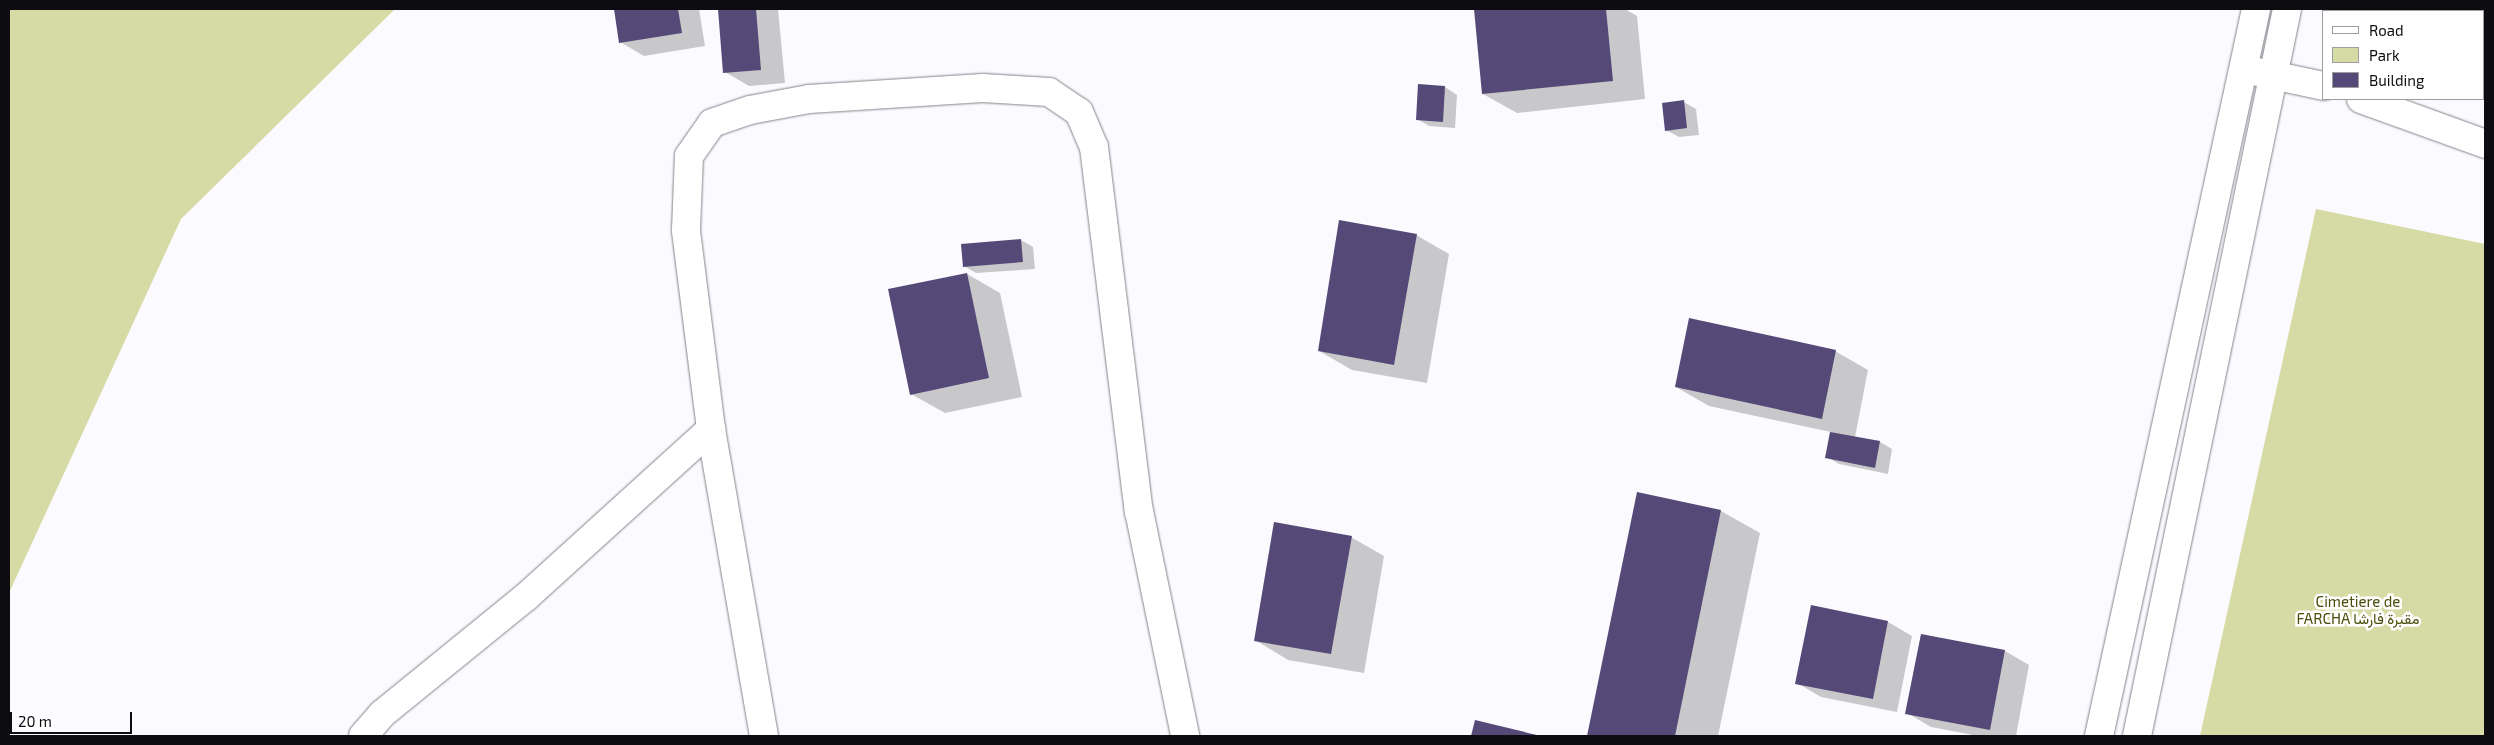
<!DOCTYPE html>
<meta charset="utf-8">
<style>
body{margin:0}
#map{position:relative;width:2494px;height:745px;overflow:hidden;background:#fbfafe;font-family:"Exo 2",Vazirmatn,sans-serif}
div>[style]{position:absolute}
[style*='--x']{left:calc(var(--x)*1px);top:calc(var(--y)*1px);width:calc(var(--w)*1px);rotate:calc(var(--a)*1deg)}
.industrial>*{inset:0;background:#f1eefb}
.green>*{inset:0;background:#d6dba6}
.shadow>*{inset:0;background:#0003}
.building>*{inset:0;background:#554977}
.roads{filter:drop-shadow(0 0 1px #85838c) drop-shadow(0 0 1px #85838c)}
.minor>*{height:28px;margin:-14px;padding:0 14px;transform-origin:14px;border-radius:14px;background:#fff}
.major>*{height:28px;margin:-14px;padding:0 14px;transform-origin:14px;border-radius:14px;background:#fff}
span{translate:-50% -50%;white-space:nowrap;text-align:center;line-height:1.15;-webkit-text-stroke:5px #fff;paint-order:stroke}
.park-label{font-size:15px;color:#4a4e0a}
.frame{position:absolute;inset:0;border:10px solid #0d0c10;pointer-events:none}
.legend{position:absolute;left:2322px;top:10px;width:162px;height:90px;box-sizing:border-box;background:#fff;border:1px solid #9e9e9f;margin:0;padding:6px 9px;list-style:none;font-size:15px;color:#0d0c10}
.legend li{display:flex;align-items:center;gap:10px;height:25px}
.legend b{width:25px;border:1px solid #9e9e9f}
.scale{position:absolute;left:10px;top:712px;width:122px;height:22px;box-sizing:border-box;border:2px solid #0d0c10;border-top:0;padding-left:6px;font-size:15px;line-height:18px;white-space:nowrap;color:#0d0c10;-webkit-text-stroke:4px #fff;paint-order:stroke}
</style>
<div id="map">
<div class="industrial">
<i style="clip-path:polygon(2335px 9px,2485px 9px,2485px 83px,2483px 83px,2483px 11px,2334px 11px)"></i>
</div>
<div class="green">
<i style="clip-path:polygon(9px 9px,395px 9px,181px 219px,9px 593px)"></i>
<i style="clip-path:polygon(2316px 209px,2485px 244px,2485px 736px,2200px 736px)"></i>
</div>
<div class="shadow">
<i style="clip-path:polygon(615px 9px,699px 9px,705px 46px,644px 56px,620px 42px)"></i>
<i style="clip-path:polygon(719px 9px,778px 9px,785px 83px,749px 86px,725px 72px)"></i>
<i style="clip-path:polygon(1489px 9px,1625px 9px,1637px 16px,1645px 99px,1517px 113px,1483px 94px,1475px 10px)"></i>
<i style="clip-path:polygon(1445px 87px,1457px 95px,1455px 128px,1429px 126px,1417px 119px)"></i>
<i style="clip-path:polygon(1684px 102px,1696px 109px,1699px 135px,1679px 137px,1666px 130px)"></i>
<i style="clip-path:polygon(1416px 235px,1449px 254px,1427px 383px,1352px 370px,1319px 351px)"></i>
<i style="clip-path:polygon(1021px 240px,1033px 247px,1035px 269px,976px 273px,964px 266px)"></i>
<i style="clip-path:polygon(967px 274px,1000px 293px,1022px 397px,945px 413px,911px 394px)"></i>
<i style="clip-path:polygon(1835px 351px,1868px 370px,1855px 437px,1880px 442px,1892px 449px,1888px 474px,1839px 464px,1827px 457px,1831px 432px,1709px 406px,1676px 387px)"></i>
<i style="clip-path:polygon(1638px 494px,1721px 511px,1760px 533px,1718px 736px,1588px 736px)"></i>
<i style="clip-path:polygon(1351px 537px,1384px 556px,1364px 673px,1288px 660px,1255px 640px)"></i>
<i style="clip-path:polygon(1888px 622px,1912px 636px,1897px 712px,1821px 697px,1797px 683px)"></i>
<i style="clip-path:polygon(1922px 635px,2005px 651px,2029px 665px,2016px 736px,1978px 736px,1931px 727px,1907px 713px)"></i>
<i style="clip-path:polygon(1476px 721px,1539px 736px,1472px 736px)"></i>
</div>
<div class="building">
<i style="clip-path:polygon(614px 9px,678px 9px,682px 33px,619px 43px)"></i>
<i style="clip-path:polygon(718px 9px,756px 9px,761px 70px,723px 73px)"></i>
<i style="clip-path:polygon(1474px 9px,1606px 9px,1613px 81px,1482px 94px)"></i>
<i style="clip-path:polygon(1418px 84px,1445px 86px,1443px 122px,1416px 120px)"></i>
<i style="clip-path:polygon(1684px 100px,1687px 128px,1665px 131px,1662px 103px)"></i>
<i style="clip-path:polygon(1339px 220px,1417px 234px,1394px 365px,1318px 351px)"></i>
<i style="clip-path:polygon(1021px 239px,1023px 262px,963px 267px,961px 244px)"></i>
<i style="clip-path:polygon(967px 273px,989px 378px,910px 395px,888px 289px)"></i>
<i style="clip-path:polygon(1689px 318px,1836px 350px,1822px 419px,1675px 387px)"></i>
<i style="clip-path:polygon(1830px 432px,1880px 441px,1875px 468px,1825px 458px)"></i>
<i style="clip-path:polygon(1637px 492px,1721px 510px,1675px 736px,1587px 736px)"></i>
<i style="clip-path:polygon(1274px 522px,1352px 536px,1331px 654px,1254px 641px)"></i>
<i style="clip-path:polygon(1811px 605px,1888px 621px,1873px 699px,1795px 684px)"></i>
<i style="clip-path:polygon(1921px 634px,2005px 650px,1990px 730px,1905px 714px)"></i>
<i style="clip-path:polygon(1475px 720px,1541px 736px,1471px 736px)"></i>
</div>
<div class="roads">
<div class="minor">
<i style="--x:2244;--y:69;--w:81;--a:12.1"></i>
<i style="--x:2361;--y:99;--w:132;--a:19.9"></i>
<i style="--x:363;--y:736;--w:29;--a:-49"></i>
<i style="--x:382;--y:714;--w:186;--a:-39.1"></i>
<i style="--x:526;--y:597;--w:250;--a:-42.2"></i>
<i style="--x:764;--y:736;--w:312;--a:-99.8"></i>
<i style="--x:711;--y:429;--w:201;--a:-97.2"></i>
<i style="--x:686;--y:230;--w:74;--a:-87.7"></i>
<i style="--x:689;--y:156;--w:40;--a:-55.1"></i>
<i style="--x:712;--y:123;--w:40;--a:-18.9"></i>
<i style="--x:750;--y:110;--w:60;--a:-10.6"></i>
<i style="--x:809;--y:99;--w:174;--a:-3.6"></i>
<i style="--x:983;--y:88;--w:66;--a:3.5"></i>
<i style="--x:1049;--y:92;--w:36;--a:34"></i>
<i style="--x:1079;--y:112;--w:38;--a:67"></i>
<i style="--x:1094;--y:147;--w:367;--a:83"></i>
<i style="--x:1139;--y:511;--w:230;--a:78.4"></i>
</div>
<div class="major">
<i style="--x:2099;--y:736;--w:744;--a:-77.81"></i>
<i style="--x:2137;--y:736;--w:742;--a:-78.34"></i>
</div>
</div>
<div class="park-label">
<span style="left:2358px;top:610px">Cimetiere de<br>FARCHA مقبرة فارشا</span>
</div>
<div class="frame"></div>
<ul class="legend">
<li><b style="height:6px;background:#fff"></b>Road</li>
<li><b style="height:14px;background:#d6dba6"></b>Park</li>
<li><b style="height:14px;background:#554977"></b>Building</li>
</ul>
<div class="scale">20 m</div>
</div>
